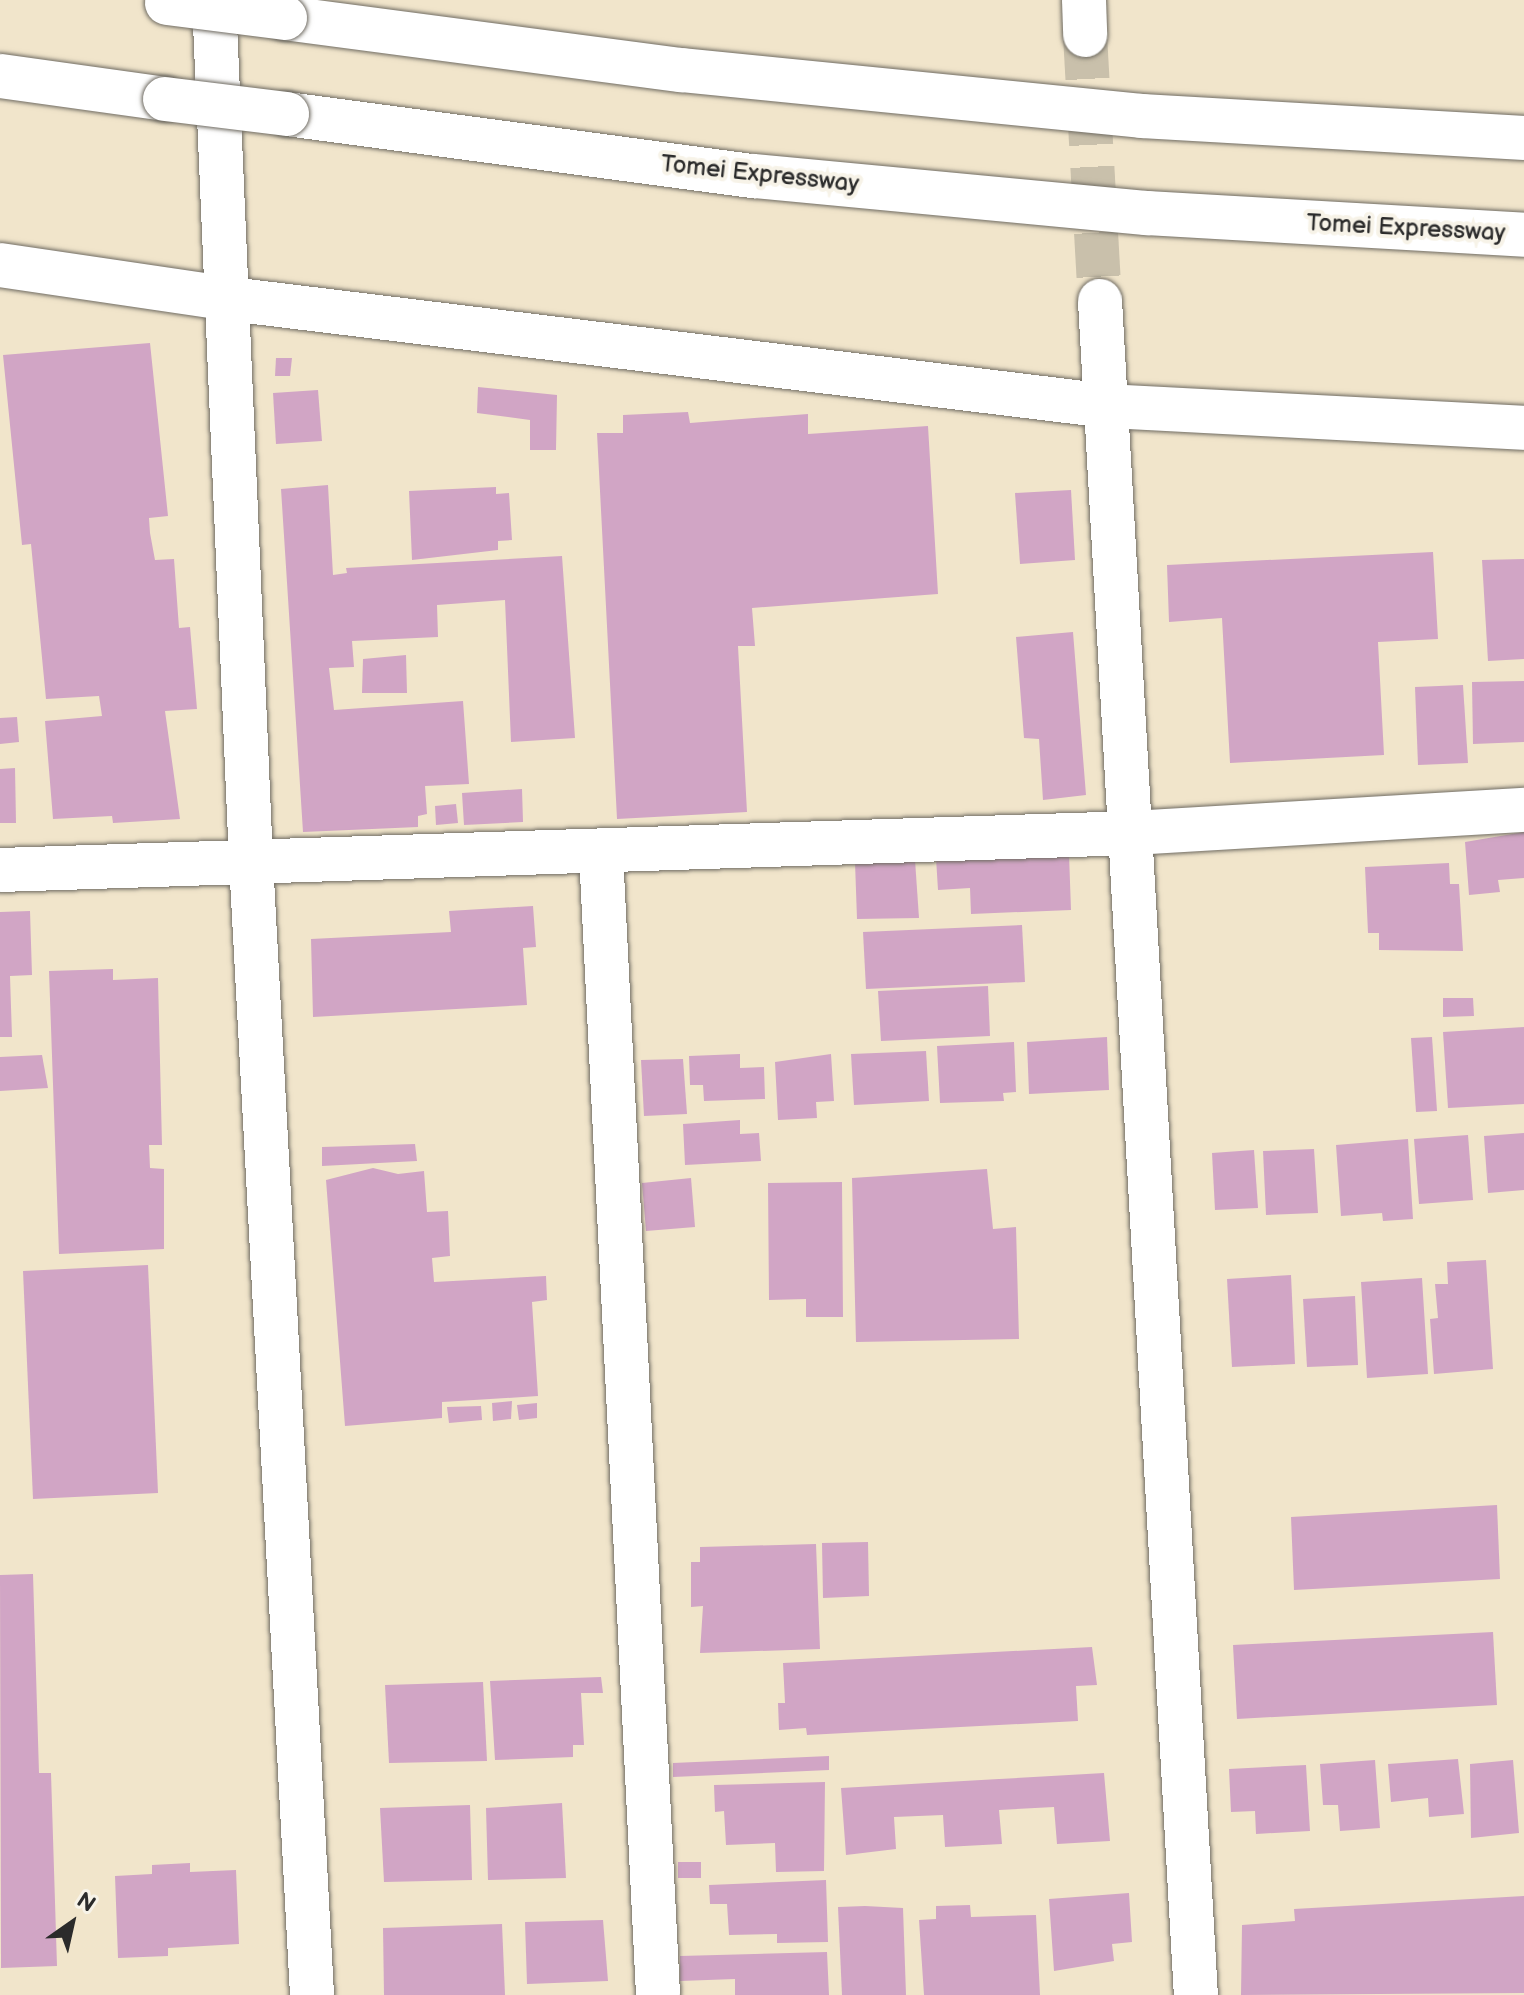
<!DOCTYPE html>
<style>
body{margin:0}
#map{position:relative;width:1524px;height:1995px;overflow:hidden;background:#f1e5cb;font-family:"Balsamiq Sans",sans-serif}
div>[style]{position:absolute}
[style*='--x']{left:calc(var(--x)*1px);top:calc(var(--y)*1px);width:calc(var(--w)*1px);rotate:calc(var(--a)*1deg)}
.building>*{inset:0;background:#d1a5c5}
.minor-tunnel>*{height:44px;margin-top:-22px;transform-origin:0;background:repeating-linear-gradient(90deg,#c9c0ab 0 44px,transparent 0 66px)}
.roads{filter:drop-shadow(0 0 2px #706c63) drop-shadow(0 0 2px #706c63)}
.minor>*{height:44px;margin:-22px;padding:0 22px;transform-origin:22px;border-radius:22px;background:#fff}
.highway>*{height:44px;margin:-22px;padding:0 22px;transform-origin:22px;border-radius:22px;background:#fff}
.bridges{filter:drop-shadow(0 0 2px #706c63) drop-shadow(0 0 2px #706c63)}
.highway-bridge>*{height:44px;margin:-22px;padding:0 22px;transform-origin:22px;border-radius:22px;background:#fff}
span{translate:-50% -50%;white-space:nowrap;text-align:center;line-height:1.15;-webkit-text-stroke:8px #f7f3e8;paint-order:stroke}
.street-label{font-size:24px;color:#2b2b2b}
.north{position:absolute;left:32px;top:1883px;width:80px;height:80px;-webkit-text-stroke:6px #f7f3e8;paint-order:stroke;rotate:34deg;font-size:22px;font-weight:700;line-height:32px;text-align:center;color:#2b2b2b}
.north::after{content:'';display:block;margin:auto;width:28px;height:36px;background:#2b2b2b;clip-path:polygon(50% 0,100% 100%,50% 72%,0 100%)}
</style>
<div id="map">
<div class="building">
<i style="clip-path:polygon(150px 343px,168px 516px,149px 518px,150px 533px,155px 560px,174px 559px,179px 628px,190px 627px,197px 709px,165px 711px,180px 819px,113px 823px,112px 816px,53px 819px,45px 721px,102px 716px,99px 696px,46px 699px,31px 544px,22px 545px,3px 355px)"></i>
<i style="clip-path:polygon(276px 358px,292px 358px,290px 376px,275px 376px)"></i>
<i style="clip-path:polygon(478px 387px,557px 395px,556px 450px,530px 450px,530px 420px,477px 413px)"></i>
<i style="clip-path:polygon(318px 390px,322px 441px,276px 444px,273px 393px)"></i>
<i style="clip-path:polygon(688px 412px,690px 423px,808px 414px,808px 434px,928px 426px,938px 594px,752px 608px,755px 646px,738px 646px,747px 812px,617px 819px,597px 433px,623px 433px,623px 415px)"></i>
<i style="clip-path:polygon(328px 485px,333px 575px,347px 573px,346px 568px,562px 556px,575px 738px,511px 742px,505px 600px,437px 605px,438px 637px,352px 641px,354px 667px,329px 668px,334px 710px,463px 701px,469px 784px,425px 786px,427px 814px,418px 816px,418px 827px,303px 832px,281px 489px)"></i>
<i style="clip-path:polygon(496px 487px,496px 494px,509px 493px,512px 540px,498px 541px,498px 550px,412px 560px,409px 491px)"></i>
<i style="clip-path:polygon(1071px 490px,1075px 560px,1020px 564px,1015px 493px)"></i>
<i style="clip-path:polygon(1433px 552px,1438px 639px,1378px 642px,1384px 755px,1230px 763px,1222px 618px,1169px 622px,1167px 565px)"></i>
<i style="clip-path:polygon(1524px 559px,1524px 659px,1488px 661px,1482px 560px)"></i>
<i style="clip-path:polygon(1073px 632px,1086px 795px,1043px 800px,1039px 739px,1024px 738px,1016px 637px)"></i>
<i style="clip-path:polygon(406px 655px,407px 693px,362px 693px,363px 659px)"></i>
<i style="clip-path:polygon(1524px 681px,1524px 742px,1473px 744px,1472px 682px)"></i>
<i style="clip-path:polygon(1463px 685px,1468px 763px,1418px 765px,1415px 687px)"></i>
<i style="clip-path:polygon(17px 717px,19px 742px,0 744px,0 718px)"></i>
<i style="clip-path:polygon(15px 768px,16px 823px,0 823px,0 769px)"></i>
<i style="clip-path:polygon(522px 789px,523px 822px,464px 825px,462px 793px)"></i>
<i style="clip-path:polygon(456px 804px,458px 823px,436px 825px,435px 806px)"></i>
<i style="clip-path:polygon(1524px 832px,1524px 878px,1498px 880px,1500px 892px,1469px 895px,1465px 842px)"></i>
<i style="clip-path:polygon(1069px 854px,1071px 910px,971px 914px,970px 888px,938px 890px,936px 858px)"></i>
<i style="clip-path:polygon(915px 860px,919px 918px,857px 919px,855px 862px)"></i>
<i style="clip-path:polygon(1449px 863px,1450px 884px,1459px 884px,1463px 951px,1379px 950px,1379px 933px,1368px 933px,1365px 867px)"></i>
<i style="clip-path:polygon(533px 906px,536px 947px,523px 948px,527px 1005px,313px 1017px,311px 939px,451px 932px,449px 911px)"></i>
<i style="clip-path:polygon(30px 911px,32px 975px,10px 976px,12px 1037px,0 1037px,0 912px)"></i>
<i style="clip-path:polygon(1022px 925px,1025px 982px,866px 989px,863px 932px)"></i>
<i style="clip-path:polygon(113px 969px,113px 980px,158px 978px,162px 1145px,149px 1145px,150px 1168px,164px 1169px,164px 1249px,59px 1254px,49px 971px)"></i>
<i style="clip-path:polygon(988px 986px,990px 1036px,881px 1041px,878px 991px)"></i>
<i style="clip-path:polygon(1443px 998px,1473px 998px,1474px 1016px,1443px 1017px)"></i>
<i style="clip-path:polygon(1524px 1027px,1524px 1104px,1448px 1108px,1443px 1032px)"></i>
<i style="clip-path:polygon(1107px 1037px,1109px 1090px,1029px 1094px,1027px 1042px)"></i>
<i style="clip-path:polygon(1432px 1037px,1437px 1111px,1416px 1112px,1411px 1038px)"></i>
<i style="clip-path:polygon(1014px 1042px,1016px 1092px,1003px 1093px,1004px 1101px,940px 1103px,937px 1046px)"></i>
<i style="clip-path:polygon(926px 1051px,929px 1101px,854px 1105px,851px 1054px)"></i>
<i style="clip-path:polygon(740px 1054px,740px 1068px,764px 1067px,765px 1099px,704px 1101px,703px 1085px,690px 1085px,689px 1056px)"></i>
<i style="clip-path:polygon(831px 1054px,834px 1101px,816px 1102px,817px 1118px,778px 1120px,775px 1062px)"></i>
<i style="clip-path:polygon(42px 1055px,48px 1088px,0 1091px,0 1057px)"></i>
<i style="clip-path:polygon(683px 1059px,687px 1114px,644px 1116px,641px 1060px)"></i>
<i style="clip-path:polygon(740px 1120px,740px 1134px,759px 1133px,761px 1161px,685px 1165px,683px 1124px)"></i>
<i style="clip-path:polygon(1524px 1133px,1524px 1190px,1488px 1193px,1484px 1136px)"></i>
<i style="clip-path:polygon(1468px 1135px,1473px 1200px,1419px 1204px,1414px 1139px)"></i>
<i style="clip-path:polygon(1408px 1139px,1413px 1219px,1383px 1221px,1382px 1213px,1341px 1216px,1336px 1145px)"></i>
<i style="clip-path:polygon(415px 1144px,417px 1161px,322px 1166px,322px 1147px)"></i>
<i style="clip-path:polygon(1314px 1149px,1318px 1213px,1266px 1215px,1263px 1151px)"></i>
<i style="clip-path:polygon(1254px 1150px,1258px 1208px,1215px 1210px,1212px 1153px)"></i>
<i style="clip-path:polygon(373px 1168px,398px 1174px,424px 1171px,427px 1212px,448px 1211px,450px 1256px,432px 1258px,434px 1282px,546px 1276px,547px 1300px,532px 1302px,538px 1396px,442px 1402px,442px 1418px,345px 1426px,326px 1180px)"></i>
<i style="clip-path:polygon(987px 1169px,993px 1229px,1016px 1227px,1019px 1339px,856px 1342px,852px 1178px)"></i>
<i style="clip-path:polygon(691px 1178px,695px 1227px,646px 1231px,642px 1183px)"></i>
<i style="clip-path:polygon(842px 1182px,843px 1317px,806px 1317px,806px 1299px,769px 1300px,768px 1183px)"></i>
<i style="clip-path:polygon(1486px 1260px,1493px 1369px,1434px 1374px,1430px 1319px,1438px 1318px,1435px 1284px,1448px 1284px,1447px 1262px)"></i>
<i style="clip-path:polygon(148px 1265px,158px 1493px,33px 1499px,23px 1271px)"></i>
<i style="clip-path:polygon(1291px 1275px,1295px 1364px,1232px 1367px,1227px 1279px)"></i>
<i style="clip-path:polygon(1422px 1278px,1428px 1374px,1367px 1378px,1361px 1282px)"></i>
<i style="clip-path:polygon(1355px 1296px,1358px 1365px,1307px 1367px,1303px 1299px)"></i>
<i style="clip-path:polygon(512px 1401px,511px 1419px,493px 1421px,492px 1403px)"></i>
<i style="clip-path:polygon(537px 1403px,537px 1418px,519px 1420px,517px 1405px)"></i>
<i style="clip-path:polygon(481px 1406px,482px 1420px,449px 1423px,447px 1407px)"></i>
<i style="clip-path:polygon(1497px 1505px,1500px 1579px,1294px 1590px,1291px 1517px)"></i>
<i style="clip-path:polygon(868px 1542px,869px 1596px,823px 1598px,822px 1543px)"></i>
<i style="clip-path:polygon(816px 1544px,820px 1649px,700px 1653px,703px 1606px,691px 1607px,691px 1562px,700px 1562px,700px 1547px)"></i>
<i style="clip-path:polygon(33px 1574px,39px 1773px,51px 1773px,57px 1966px,1px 1968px,0 1575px)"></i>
<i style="clip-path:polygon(1493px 1632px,1497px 1705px,1237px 1719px,1233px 1645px)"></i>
<i style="clip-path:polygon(1092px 1647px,1097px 1685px,1076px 1686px,1078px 1721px,807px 1735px,806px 1728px,779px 1730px,778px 1703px,785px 1703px,783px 1663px)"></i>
<i style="clip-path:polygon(601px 1677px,603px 1693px,581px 1693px,584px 1745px,573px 1745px,573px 1757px,495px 1760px,490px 1681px)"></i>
<i style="clip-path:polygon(483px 1682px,487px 1761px,389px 1763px,385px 1685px)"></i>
<i style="clip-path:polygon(829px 1756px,829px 1770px,673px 1777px,673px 1763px)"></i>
<i style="clip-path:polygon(1458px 1759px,1464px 1814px,1429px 1817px,1428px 1798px,1391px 1802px,1388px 1764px)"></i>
<i style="clip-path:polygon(1375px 1760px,1380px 1828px,1340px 1831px,1338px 1805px,1323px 1805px,1320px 1764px)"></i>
<i style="clip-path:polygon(1513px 1760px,1519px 1833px,1471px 1838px,1470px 1764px)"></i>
<i style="clip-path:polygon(1306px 1765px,1310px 1831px,1256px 1834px,1255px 1811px,1231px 1812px,1229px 1769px)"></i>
<i style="clip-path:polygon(1104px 1773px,1110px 1841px,1057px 1844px,1054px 1807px,999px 1810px,1002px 1844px,945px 1847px,943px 1815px,894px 1817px,896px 1849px,846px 1855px,841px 1788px)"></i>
<i style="clip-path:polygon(825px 1782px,824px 1871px,776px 1872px,775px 1843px,726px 1845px,724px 1811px,715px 1812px,714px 1785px)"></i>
<i style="clip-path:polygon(562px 1803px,566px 1878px,488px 1880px,486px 1808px)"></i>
<i style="clip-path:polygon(470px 1805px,472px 1880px,384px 1882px,380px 1808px)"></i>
<i style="clip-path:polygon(678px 1862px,701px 1862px,701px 1878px,678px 1878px)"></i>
<i style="clip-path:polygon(190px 1863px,190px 1872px,236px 1870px,239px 1944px,168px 1948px,168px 1956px,118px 1958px,115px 1876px,152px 1874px,152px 1865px)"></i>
<i style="clip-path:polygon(826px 1880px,828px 1942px,777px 1943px,777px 1934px,729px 1935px,727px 1904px,710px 1904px,709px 1885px)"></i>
<i style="clip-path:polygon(1129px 1893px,1132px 1942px,1112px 1944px,1114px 1961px,1054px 1971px,1049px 1899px)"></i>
<i style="clip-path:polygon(1524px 1896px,1524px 1993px,1241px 1995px,1242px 1925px,1295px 1921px,1294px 1909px)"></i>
<i style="clip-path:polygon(970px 1905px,971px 1917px,1036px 1915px,1040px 1995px,924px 1995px,919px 1920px,936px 1919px,936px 1906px)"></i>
<i style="clip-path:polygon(865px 1906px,903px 1908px,906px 1995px,842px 1995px,838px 1907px)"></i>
<i style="clip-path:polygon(603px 1920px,608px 1981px,527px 1984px,525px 1922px)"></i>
<i style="clip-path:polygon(502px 1924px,505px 1995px,384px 1995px,383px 1928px)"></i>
<i style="clip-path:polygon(827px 1952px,829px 1995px,735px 1995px,735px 1979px,680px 1981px,680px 1956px)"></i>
</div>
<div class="minor-tunnel">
<i style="--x:1085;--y:35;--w:266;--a:86.8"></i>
</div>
<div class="roads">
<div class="minor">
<i style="--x:214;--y:0;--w:862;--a:87.54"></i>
<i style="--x:251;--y:861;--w:1136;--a:86.92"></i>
<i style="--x:1084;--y:0;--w:35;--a:88"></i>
<i style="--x:0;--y:265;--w:232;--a:8.4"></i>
<i style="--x:230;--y:299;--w:884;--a:6.95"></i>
<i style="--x:1108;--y:406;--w:417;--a:3"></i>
<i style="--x:1100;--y:301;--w:1697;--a:86.76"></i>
<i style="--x:601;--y:853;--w:1143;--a:87.14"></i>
<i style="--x:0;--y:870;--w:1134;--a:-1.87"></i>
<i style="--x:1133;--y:833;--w:392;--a:-3.4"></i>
</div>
<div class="highway">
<i style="--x:285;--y:18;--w:400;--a:7.5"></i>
<i style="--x:682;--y:70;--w:462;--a:5.7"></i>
<i style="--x:1142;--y:116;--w:383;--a:3.3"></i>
<i style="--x:0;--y:76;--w:167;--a:7.9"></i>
<i style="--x:287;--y:114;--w:471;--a:7.6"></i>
<i style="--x:754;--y:176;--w:395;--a:5.4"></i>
<i style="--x:1147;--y:213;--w:378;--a:3.3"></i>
</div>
</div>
<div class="bridges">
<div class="highway-bridge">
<i style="--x:167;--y:3;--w:119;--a:7.2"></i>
<i style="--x:165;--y:99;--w:123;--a:7"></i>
</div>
</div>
<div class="street-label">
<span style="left:760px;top:174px;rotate:6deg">Tomei Expressway</span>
<span style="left:1406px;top:228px;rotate:3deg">Tomei Expressway</span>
</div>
<div class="north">N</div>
</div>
